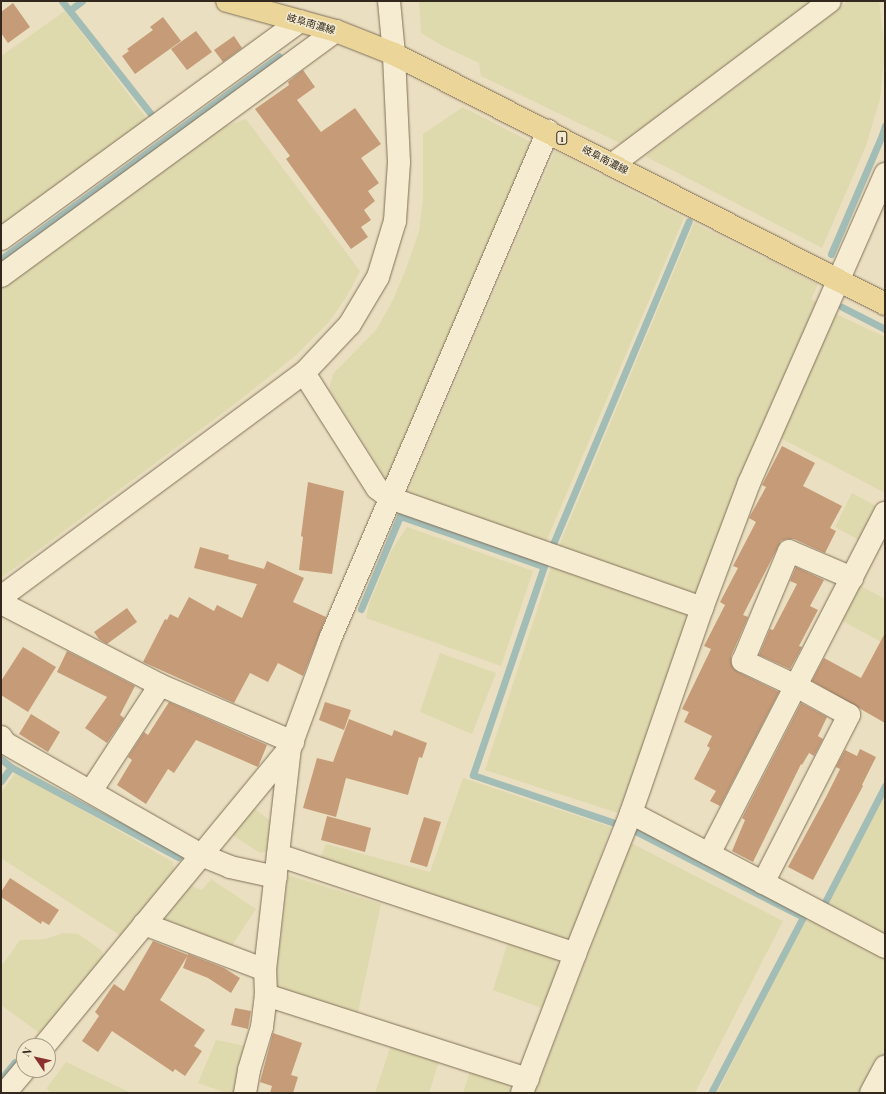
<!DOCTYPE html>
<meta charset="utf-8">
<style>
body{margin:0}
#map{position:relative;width:886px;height:1094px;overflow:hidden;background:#eadfc0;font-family:"Playfair Display","Noto Sans JP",serif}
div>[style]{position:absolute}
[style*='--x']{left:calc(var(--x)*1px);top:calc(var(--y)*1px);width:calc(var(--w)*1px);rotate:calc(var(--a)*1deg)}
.farmland>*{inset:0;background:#dfd9ae}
.stream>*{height:7px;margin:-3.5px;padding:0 3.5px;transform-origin:3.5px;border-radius:3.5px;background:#a2bcb6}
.building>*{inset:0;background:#c69b78}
.roads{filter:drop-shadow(0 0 1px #817059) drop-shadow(0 0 1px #817059)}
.street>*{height:22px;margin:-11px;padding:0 11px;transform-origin:11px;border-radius:11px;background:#f6ecd2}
.secondary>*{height:22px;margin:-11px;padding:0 11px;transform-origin:11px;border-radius:11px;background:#f6ecd2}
.primary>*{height:22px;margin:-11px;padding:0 11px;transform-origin:11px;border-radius:11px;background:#ebd599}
span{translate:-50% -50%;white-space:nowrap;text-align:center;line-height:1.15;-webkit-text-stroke:3px #f2e9cf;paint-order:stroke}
.shield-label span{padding:1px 3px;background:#f2e9cf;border:1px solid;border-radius:3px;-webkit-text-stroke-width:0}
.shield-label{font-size:9px;color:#32281d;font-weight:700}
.street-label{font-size:10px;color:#32281d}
.frame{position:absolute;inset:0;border:2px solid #32281d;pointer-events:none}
.north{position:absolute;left:16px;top:1038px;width:40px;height:40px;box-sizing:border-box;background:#f2e9cf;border:1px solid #a59c88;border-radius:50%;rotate:304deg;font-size:11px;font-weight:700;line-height:16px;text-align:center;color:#32281d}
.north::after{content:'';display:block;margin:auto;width:14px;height:18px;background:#8c302e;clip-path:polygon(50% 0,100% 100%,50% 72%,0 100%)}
</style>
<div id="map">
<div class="farmland">
<i style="clip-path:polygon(419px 1px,817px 1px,624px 145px,481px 76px,479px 63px,441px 45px,421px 33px)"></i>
<i style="clip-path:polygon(848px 1px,879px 1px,885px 49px,880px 99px,866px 146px,822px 248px,645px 156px)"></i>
<i style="clip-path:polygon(65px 11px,150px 123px,1px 231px,1px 56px)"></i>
<i style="clip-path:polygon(463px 107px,535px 144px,392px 477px,386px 479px,329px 389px,333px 374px,376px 330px,393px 300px,407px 266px,419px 232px,423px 197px,423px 134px)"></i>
<i style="clip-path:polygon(246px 119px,360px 271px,347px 296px,329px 322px,294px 357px,235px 404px,1px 578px,1px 288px,222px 127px)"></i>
<i style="clip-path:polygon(555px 151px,684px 218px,545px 544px,411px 497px,408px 491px)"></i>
<i style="clip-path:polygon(694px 223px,818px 284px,811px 299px,819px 304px,699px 591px,690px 596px,558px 548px)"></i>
<i style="clip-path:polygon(836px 314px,885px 337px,885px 493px,777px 436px)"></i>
<i style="clip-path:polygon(852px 493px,878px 507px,861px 541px,835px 527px)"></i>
<i style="clip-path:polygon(407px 527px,533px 571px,501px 666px,366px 618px,369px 604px,391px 551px)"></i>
<i style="clip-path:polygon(552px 564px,685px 612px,690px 620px,618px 813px,485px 770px)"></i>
<i style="clip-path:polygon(855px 583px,885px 599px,885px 644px,837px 618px)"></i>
<i style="clip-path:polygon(440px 653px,496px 673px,472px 734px,420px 712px)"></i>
<i style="clip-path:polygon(16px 772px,173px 862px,174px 871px,121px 936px,1px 858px,1px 793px)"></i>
<i style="clip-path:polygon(463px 778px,611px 827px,570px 939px,563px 942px,320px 859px,326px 844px,430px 872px)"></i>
<i style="clip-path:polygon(885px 794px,885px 938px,827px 907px)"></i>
<i style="clip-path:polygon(253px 807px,272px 822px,269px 851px,260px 853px,231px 834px)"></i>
<i style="clip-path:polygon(631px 843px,783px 921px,695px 1093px,535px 1093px)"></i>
<i style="clip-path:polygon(288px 875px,381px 904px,357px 1017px,285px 994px,275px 984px)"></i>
<i style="clip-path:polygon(211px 879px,256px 909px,229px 950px,160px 920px,189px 885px,202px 890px)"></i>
<i style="clip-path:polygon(807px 916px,885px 956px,885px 1052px,864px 1093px,717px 1093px)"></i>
<i style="clip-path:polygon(63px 933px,78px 934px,101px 950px,105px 958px,42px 1035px,1px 1005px,1px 967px,20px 940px,45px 939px)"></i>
<i style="clip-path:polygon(508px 942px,556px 959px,559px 968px,544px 1009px,493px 990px)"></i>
<i style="clip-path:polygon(216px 1040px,245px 1046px,233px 1093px,226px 1093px,198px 1083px)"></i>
<i style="clip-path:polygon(391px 1045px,439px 1061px,429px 1093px,375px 1093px)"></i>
<i style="clip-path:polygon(66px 1062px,131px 1093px,53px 1093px,46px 1089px)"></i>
<i style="clip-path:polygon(470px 1071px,508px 1084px,511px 1093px,463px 1093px)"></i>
</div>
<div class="stream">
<i style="--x:62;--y:1;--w:149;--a:51.8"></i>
<i style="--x:70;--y:10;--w:15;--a:-37"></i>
<i style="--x:831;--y:254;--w:129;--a:-66.8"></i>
<i style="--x:882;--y:135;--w:10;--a:-73"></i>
<i style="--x:1;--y:259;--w:344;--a:-36.1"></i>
<i style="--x:842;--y:307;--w:48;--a:27.1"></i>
<i style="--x:553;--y:544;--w:350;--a:-67.2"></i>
<i style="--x:545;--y:563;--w:224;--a:108.8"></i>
<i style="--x:473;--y:775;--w:150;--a:18.7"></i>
<i style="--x:361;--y:609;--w:101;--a:-67.2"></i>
<i style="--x:400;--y:516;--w:151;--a:19.3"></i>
<i style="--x:1;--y:759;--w:13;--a:39"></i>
<i style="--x:11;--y:767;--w:190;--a:28.3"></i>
<i style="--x:1;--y:781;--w:17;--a:-54"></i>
<i style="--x:637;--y:832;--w:186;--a:27.1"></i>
<i style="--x:803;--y:917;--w:199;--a:117.6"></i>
<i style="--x:825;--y:902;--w:131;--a:-62.7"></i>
<i style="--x:1;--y:1079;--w:22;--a:-51"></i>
</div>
<div class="building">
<i style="clip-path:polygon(13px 3px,30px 27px,8px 43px,1px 33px,1px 12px)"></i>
<i style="clip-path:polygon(163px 17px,181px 41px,135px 74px,122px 56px,129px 51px,127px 49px,153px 30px,150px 27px)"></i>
<i style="clip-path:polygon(196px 31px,212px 52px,187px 70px,171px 49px)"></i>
<i style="clip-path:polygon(234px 36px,242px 48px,223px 62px,214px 50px)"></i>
<i style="clip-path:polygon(303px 70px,315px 87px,297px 100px,321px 132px,355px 108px,381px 144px,361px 158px,379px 183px,368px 191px,375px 201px,364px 210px,371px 220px,361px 227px,368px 237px,351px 249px,286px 159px,290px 156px,255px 109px,289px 85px,288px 82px)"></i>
<i style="clip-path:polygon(782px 446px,815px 463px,803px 486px,842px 506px,830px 528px,836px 531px,825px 553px,794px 539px,787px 539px,781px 541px,743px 615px,748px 617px,731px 656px,731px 662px,733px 668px,738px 672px,779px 692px,720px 806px,710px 801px,716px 791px,694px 779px,710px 748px,707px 746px,712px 736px,684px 722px,689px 712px,682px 709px,711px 649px,704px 646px,725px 605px,720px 602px,738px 568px,733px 566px,756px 522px,749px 518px,766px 487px,762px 485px)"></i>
<i style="clip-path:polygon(308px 482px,344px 491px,332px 574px,299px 570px,303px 537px,301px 536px)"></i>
<i style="clip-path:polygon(200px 547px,229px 555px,228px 559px,264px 569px,267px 561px,304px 578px,293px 602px,326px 617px,303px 676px,278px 663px,268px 682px,250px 673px,234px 703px,143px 662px,165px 619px,167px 620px,170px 614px,178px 618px,189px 597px,214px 611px,217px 605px,242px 618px,257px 584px,194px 568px)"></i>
<i style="clip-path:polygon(796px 567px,824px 580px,810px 606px,818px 610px,799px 646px,802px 647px,790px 669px,759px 655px,770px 629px,773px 630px,797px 584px,790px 581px)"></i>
<i style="clip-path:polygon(127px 608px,137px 622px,107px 644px,99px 639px,94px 632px)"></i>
<i style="clip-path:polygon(885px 633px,885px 723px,812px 681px,824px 658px,861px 678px)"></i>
<i style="clip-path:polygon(23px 647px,56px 667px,28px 712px,1px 695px,1px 681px)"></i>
<i style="clip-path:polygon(67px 651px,135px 686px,120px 715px,124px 718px,107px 743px,85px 728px,107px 697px,57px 672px)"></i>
<i style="clip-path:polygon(169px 702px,267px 745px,258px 767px,196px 740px,174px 773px,168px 769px,146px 804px,117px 785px,132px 760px,128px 757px,144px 732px,148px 735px)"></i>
<i style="clip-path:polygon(325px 702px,351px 710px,344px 730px,319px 720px)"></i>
<i style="clip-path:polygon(801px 703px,827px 717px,818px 736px,823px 739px,814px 756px,809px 753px,802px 765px,801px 764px,753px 862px,732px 851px,745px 820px,742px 818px)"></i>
<i style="clip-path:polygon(31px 714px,60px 732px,48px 752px,19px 734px)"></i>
<i style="clip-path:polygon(349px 719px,392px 736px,394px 730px,427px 743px,422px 758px,419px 757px,408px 795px,346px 778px,336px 817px,303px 808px,317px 758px,333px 762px)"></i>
<i style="clip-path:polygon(860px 749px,876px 757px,862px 785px,863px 786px,813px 880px,788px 867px,826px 797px,840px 769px,836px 767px,845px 750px,857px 756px)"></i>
<i style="clip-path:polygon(327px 816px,371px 828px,365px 852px,321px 840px)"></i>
<i style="clip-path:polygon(424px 817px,441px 822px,427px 867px,410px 862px)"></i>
<i style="clip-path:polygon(10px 878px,59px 910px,49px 925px,42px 921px,41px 924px,1px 897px,1px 892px)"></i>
<i style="clip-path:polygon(153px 941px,188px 955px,160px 1000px,205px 1030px,194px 1046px,202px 1051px,185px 1076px,175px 1069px,173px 1072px,112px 1031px,98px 1052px,82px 1041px,99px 1016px,95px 1012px,114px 984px,124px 991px)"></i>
<i style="clip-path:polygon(188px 954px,224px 968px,240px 978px,231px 993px,208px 978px,183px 968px)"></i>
<i style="clip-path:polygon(235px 1008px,251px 1011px,248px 1029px,231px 1025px)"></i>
<i style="clip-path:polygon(273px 1033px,302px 1043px,291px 1075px,298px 1077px,293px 1093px,270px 1093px,272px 1086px,260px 1082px)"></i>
</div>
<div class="roads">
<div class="street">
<i style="--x:613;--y:164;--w:271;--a:-36.9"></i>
<i style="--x:1;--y:239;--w:370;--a:-36.1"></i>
<i style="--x:1;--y:276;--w:415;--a:-36.2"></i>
<i style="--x:304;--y:373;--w:136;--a:57.6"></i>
<i style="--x:377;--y:488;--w:16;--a:38"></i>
<i style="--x:390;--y:498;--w:331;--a:19.4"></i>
<i style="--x:1;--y:603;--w:179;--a:27.3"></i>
<i style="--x:1;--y:737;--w:7;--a:56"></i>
<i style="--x:5;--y:743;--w:226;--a:29.7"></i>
<i style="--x:201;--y:855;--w:31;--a:22"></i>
<i style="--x:230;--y:867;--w:47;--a:12.3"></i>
<i style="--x:91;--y:791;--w:126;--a:-56.9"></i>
<i style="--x:160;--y:685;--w:145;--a:23.2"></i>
<i style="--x:631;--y:813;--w:287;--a:27.8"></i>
<i style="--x:709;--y:854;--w:384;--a:-62.7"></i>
<i style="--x:278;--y:855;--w:313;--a:18.4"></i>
<i style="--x:763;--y:883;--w:189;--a:-62.9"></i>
<i style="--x:849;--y:715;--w:60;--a:-151.3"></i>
<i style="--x:796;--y:686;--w:59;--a:-154.7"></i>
<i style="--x:743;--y:661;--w:119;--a:-67.3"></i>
<i style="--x:789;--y:551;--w:69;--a:23.2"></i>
<i style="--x:144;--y:924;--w:129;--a:20.8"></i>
<i style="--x:266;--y:995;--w:275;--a:17.8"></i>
<i style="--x:44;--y:1046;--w:386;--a:-50.5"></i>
<i style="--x:290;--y:748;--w:116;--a:-69.8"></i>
<i style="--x:330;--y:639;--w:553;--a:-66.77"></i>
<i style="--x:5;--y:1093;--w:30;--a:-50"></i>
<i style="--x:245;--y:1093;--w:23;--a:-80"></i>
<i style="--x:249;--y:1070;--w:45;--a:-73.2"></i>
<i style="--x:262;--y:1027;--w:32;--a:-83"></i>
<i style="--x:266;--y:995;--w:25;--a:-92"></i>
<i style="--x:265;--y:970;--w:223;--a:-83.6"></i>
<i style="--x:522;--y:1093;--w:149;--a:-69.1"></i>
<i style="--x:575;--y:954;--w:152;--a:-68.3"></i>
<i style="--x:631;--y:813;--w:217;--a:-70.9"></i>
<i style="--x:702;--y:608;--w:134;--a:-69.4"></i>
<i style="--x:749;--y:483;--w:338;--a:-66.2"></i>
<i style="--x:871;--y:1093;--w:30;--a:-62"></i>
</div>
<div class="secondary">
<i style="--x:1;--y:597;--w:377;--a:-36.5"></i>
<i style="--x:304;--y:373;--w:67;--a:-46.8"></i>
<i style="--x:350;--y:324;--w:55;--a:-59.2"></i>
<i style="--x:378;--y:277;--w:59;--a:-73.1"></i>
<i style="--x:395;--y:221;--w:59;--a:-86.1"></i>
<i style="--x:399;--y:162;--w:108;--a:-92.7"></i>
<i style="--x:394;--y:54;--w:53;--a:-95.4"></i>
</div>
<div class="primary">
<i style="--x:227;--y:1;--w:113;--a:15.4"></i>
<i style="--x:336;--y:31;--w:62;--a:21.6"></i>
<i style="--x:394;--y:54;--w:551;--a:26.98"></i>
</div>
</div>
<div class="shield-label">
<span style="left:562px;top:138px">1</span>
</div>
<div class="street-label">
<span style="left:311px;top:24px;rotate:16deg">岐阜南濃線</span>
<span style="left:605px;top:160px;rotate:27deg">岐阜南濃線</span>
</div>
<div class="frame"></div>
<div class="north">N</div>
</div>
